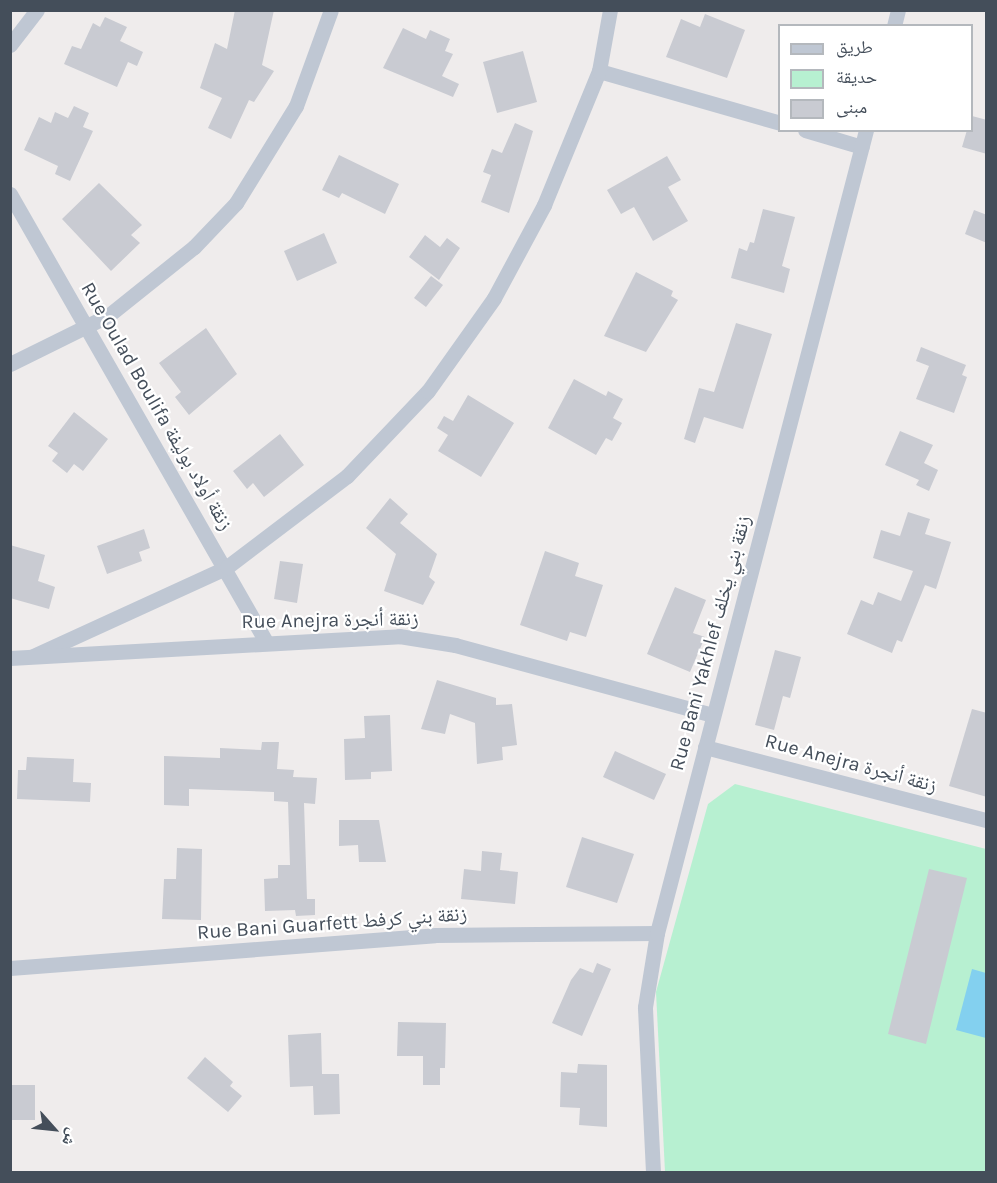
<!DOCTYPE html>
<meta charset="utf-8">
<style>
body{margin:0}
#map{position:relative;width:997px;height:1183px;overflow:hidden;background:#efecec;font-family:Karla,"Noto Naskh Arabic",sans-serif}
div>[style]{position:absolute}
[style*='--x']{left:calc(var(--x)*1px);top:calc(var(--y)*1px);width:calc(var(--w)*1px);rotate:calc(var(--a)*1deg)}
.green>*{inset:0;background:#b7f0d1}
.water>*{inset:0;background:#83d0ef}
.building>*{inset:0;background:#c9cbd2}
.minor>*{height:15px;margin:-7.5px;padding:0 7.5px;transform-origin:7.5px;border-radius:7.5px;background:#bfc7d3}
span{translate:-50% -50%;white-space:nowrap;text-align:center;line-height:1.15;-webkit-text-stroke:4.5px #fff;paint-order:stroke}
.street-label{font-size:20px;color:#444e5a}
.frame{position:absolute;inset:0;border:12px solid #444e5a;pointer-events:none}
.legend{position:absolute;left:778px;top:24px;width:195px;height:108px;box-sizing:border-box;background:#fff;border:2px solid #b4b8bd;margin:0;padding:8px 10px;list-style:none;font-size:18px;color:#444e5a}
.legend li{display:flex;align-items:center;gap:12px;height:30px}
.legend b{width:30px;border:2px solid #b4b8bd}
.north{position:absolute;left:24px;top:1099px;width:60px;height:60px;-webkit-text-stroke:4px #fff;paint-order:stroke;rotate:117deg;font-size:16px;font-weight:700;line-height:24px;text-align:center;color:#444e5a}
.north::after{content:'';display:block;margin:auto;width:21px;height:27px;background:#444e5a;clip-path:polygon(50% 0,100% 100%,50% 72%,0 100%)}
</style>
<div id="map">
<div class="green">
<i style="clip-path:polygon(735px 784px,986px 849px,986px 1172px,665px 1172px,656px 992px,708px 804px)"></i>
</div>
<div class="water">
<i style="clip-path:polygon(972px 969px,986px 973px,986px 1038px,956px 1030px)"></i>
</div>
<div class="building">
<i style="clip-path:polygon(235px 10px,274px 10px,262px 65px,274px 71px,254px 102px,249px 100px,231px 139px,208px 128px,222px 98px,200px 88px,215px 43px,227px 49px)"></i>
<i style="clip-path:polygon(705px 14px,745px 30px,727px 78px,666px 57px,681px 19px,700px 27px)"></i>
<i style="clip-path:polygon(105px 17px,127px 27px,120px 41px,143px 52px,137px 66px,128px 62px,117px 87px,64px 64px,72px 46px,81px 49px,93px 23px,100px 27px)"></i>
<i style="clip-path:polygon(403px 28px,426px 39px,430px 30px,450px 39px,445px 51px,453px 54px,442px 76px,459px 84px,453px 97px,383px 68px)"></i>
<i style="clip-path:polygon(523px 51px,537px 102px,497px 113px,483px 62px)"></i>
<i style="clip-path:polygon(74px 106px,89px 113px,83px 127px,93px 131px,70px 181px,55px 174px,58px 166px,24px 150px,39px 117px,51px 123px,55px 112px,68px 118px)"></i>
<i style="clip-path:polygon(972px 116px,987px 120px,987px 154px,962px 147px,967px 130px,972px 130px)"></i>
<i style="clip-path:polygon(515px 123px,533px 131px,509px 213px,481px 202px,491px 175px,483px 172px,492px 149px,502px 153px)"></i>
<i style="clip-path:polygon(339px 155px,399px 184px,385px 214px,342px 193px,339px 198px,322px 190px)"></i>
<i style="clip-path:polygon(667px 156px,681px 180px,668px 187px,688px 221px,653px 241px,634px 207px,621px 214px,607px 190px)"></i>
<i style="clip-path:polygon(99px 183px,142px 225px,131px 235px,140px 243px,111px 271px,62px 219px)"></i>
<i style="clip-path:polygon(763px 209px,795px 217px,782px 266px,790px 269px,784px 293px,731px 278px,739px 248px,747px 251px,750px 242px,754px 243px)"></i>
<i style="clip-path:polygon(974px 210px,987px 215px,987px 243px,965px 234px)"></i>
<i style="clip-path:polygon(324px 233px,337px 263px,297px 281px,284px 251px)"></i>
<i style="clip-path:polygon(425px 235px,440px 247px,447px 238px,460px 248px,439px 280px,409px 257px)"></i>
<i style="clip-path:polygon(636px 272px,673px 291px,671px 296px,678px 300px,646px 352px,604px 336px)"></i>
<i style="clip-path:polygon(431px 276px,443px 285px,426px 307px,414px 298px)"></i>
<i style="clip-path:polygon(736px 323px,772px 334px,743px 429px,704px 417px,695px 443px,684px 439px,699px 388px,714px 392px)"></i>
<i style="clip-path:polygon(206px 328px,237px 374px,189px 415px,175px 397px,181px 392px,159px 363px)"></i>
<i style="clip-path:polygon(921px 347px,966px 365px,962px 375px,967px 377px,954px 413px,916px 399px,929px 366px,916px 361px)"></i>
<i style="clip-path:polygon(574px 379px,606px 396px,608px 391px,623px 399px,613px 418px,622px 423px,612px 441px,606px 438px,596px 455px,548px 428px)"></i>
<i style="clip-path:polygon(468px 395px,514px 423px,481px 477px,438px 451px,448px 435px,437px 428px,444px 416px,453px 421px)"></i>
<i style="clip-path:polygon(74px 412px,108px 439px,83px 471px,74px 464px,67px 473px,52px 461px,58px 453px,48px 446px)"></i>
<i style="clip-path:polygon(900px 431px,933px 445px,924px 463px,938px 470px,929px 491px,916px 485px,919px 480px,885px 465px)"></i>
<i style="clip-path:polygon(280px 434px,304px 465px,264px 497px,253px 483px,247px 489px,233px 471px)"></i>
<i style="clip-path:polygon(390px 498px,408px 514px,400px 523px,437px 554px,429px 577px,435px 582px,423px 605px,384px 591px,396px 554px,366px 528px)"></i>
<i style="clip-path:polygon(908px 512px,930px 519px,925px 534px,951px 542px,936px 589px,925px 585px,902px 642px,897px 640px,892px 653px,847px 634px,861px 600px,873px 605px,878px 592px,901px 601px,913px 571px,873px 558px,881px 530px,900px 536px)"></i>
<i style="clip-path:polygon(144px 529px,150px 548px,139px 552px,142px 561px,107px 574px,97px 546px)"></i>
<i style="clip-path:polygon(10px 545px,45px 555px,38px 581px,55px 587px,49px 609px,10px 598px)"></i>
<i style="clip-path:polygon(545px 551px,579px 563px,575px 576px,603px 585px,586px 637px,570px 632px,567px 641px,520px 625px)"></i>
<i style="clip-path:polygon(280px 561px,303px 564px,297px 603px,274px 599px)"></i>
<i style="clip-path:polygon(675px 587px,706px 600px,693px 633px,705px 637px,690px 672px,647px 654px)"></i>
<i style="clip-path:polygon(775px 650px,801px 657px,790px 698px,783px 696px,774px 730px,755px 725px)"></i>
<i style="clip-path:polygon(437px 680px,496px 698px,496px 705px,512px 704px,517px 745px,502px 747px,503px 760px,477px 764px,475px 723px,450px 714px,445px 734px,421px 729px)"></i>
<i style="clip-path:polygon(972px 709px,987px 713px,987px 797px,949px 786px)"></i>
<i style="clip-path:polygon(390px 715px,392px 771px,371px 772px,371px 779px,345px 780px,344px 739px,365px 738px,364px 716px)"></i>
<i style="clip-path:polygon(262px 742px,279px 742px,277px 769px,294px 770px,293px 777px,317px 778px,315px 804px,304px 803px,307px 899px,315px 899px,315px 915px,296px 916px,295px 910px,265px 911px,264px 879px,278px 878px,278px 865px,290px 865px,288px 802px,274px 801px,274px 792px,189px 789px,189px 806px,164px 805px,164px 756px,220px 758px,220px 748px,261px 750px)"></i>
<i style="clip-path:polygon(615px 751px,666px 774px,654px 800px,603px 777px)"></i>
<i style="clip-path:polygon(27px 757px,74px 759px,73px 782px,91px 783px,90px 802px,17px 799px,18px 770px,26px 770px)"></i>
<i style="clip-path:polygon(339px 820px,379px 820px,386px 862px,359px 862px,358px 845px,339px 846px)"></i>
<i style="clip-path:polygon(582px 837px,634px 854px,617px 903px,566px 887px)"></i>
<i style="clip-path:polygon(177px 848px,202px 849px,201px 920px,162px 919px,164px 879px,176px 879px)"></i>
<i style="clip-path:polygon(482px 851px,502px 853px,500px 870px,518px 872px,515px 904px,461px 899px,464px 869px,481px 871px)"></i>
<i style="clip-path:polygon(929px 869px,967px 878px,926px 1044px,888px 1034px)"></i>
<i style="clip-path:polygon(597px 963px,611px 969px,582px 1036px,552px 1023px,571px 980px,580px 968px,593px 973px)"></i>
<i style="clip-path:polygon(398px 1022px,446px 1023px,445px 1068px,440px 1068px,440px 1085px,423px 1085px,423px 1056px,397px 1056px)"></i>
<i style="clip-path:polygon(321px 1033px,322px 1074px,339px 1074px,340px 1114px,314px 1115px,313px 1086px,290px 1087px,288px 1035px)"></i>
<i style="clip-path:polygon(205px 1057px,233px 1082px,230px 1086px,242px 1096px,228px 1112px,187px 1078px)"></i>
<i style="clip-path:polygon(578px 1064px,607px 1065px,607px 1127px,579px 1125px,580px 1108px,560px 1107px,561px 1072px,577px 1073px)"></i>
<i style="clip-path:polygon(10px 1085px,35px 1085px,35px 1120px,10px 1120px)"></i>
</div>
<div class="minor">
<i style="--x:894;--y:26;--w:16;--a:-76"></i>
<i style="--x:10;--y:45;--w:44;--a:-52.4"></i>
<i style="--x:599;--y:71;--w:188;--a:16"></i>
<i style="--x:805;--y:130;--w:59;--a:16.6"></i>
<i style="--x:10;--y:194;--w:514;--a:60.24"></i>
<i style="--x:10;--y:364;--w:110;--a:-26.3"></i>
<i style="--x:109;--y:315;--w:109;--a:-38.7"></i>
<i style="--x:194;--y:247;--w:61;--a:-46.3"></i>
<i style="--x:236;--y:203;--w:114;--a:-58.3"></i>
<i style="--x:296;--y:106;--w:102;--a:-70"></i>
<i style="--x:33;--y:656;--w:213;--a:-24.6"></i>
<i style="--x:227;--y:567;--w:151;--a:-37.2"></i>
<i style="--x:347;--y:476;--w:117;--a:-46.4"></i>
<i style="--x:428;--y:391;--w:114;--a:-54.6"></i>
<i style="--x:494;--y:298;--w:106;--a:-61.7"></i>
<i style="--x:544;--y:205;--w:145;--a:-67.7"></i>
<i style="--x:599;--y:71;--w:62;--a:-79.8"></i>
<i style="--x:10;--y:658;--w:390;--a:-3.2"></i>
<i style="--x:399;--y:636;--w:57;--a:9.1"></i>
<i style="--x:455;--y:645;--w:267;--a:15.2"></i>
<i style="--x:705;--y:747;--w:290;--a:14.6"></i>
<i style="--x:10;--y:968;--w:426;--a:-4.4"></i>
<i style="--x:435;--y:935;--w:222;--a:-0.5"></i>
<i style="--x:653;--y:1172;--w:165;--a:-92.8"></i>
<i style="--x:645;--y:1007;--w:75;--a:-80.8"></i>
<i style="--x:657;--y:933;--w:830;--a:-75.41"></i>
</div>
<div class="street-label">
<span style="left:157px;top:406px;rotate:60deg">Rue Oulad Boulifa زنقة أولاد بوليفة</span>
<span style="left:330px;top:620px;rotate:-1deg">Rue Anejra زنقة أنجرة</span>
<span style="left:710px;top:643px;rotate:-75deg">Rue Bani Yakhlef زنقة بني يخلف</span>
<span style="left:851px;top:763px;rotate:15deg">Rue Anejra زنقة أنجرة</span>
<span style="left:332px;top:923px;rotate:-4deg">Rue Bani Guarfett زنقة بني كرفط</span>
</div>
<div class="frame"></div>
<ul class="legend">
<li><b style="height:8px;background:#bfc7d3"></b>طريق</li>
<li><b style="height:16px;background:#b7f0d1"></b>حديقة</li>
<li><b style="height:16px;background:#c9cbd2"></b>مبنى</li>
</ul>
<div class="north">ش</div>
</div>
